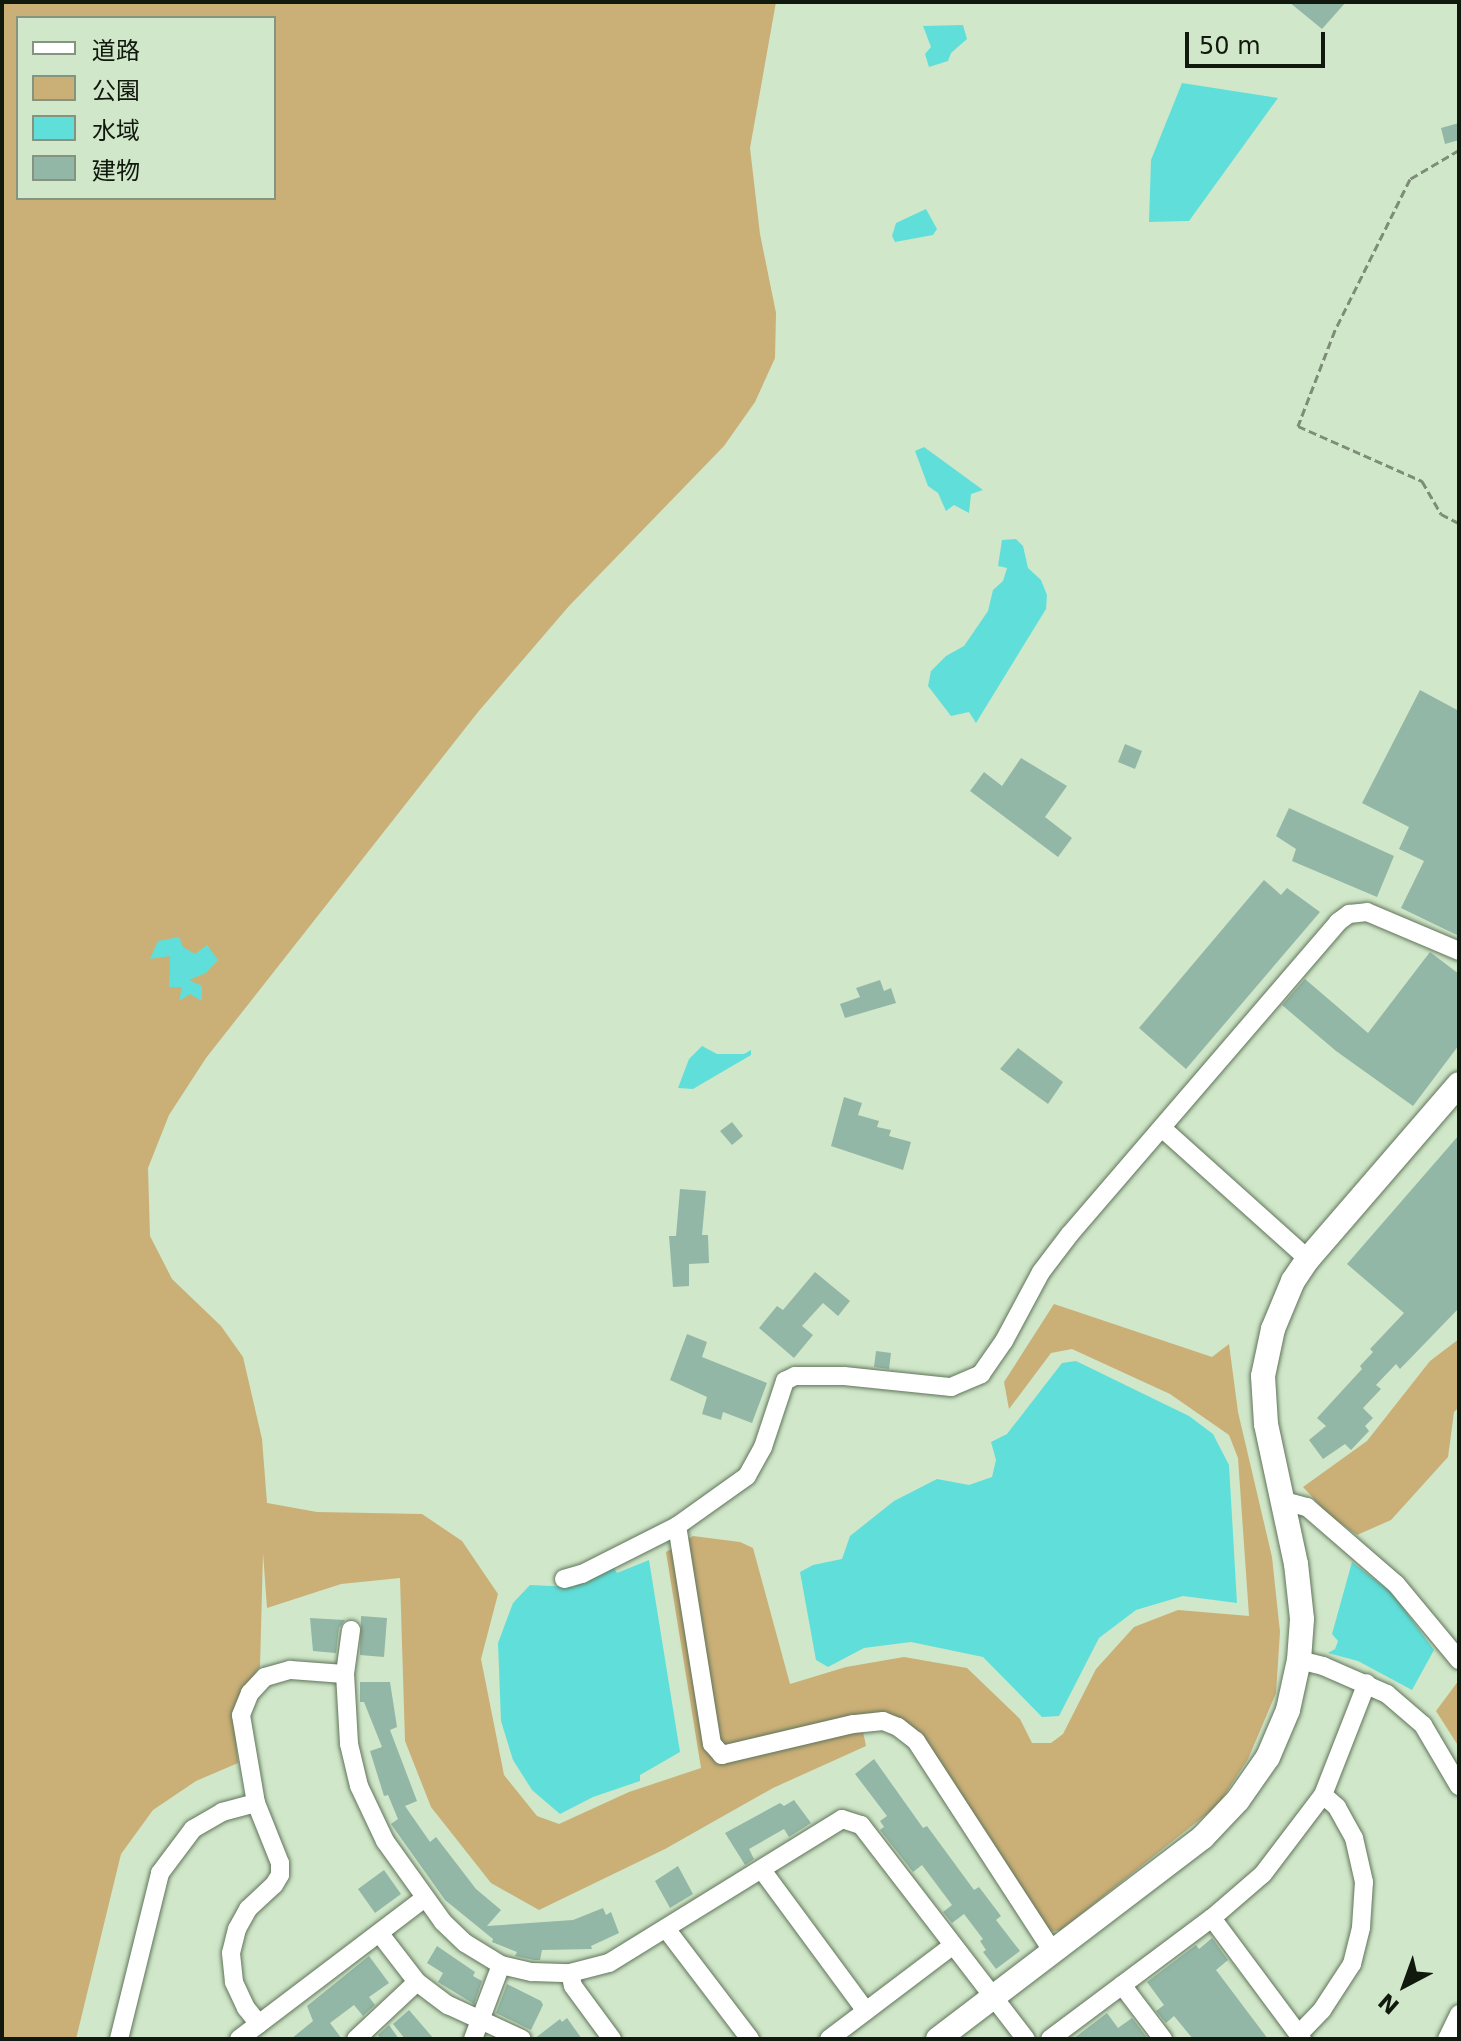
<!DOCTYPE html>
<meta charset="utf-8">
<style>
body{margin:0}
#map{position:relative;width:1461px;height:2041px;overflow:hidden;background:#d0e7c9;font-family:"DejaVu Sans","Noto Sans JP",sans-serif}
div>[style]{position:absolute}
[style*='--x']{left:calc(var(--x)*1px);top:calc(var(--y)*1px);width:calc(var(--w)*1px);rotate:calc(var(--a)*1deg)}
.green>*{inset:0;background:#caaf77}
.water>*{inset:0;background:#60dfda}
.building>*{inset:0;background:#93b7a6}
.path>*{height:3px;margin-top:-1.5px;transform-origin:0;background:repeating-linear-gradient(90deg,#7d8d77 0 8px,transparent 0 12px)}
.roads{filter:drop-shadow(0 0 2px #60745a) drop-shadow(0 0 2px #60745a)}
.street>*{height:18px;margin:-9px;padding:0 9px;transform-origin:9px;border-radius:9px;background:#fff}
.secondary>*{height:24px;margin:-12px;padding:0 12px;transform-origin:12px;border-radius:12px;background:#fff}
span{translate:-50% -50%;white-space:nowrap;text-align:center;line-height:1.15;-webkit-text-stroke:6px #d0e7c9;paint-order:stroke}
.frame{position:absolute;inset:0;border:4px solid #11180e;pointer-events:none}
.legend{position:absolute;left:16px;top:16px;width:260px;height:184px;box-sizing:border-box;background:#d0e7c9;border:2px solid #84947e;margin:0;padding:10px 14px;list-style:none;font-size:24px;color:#11180e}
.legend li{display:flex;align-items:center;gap:16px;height:40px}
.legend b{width:40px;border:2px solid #84947e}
.north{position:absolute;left:1365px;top:1945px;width:80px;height:80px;-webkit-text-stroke:6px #d0e7c9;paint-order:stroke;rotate:221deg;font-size:22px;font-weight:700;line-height:32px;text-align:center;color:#11180e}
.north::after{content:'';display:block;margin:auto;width:28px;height:36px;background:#11180e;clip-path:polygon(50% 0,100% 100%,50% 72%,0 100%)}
.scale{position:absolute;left:1185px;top:32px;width:140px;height:36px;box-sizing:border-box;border:4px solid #11180e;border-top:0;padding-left:10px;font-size:24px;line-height:28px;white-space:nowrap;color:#11180e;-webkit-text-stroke:6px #d0e7c9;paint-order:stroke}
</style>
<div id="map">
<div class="green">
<i style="clip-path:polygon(evenodd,2px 2px,776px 2px,750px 148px,760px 234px,776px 313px,775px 358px,755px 402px,724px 446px,569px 606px,478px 712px,206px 1058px,169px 1115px,148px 1168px,150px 1236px,172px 1279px,221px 1326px,243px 1357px,262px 1439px,267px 1503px,317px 1512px,422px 1514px,462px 1541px,498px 1594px,481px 1659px,504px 1775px,537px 1816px,559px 1824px,629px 1792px,701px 1768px,666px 1552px,693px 1536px,740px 1542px,753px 1548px,790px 1684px,846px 1667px,904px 1657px,967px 1668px,1020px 1719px,1032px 1743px,1051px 1743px,1063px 1734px,1096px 1669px,1134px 1627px,1178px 1610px,1249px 1616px,1238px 1458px,1229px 1435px,1170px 1394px,1072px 1349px,1051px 1353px,1009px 1409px,1004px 1382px,1054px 1304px,1212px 1357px,1229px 1344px,1238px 1412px,1272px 1557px,1280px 1632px,1276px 1693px,1248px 1759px,1218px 1805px,1061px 1930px,1047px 1932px,917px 1734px,860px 1717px,866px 1746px,773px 1788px,665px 1849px,539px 1910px,491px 1883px,431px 1807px,405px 1741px,400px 1578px,341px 1584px,267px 1608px,263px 1553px,260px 1667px,240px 1694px,234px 1718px,238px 1763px,196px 1781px,153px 1810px,121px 1854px,76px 2039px,2px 2039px,2px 2px,18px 18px,274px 18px,274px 198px,18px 198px,18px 18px)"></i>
<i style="clip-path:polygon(1459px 1339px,1459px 1407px,1454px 1412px,1448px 1457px,1391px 1520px,1357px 1535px,1328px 1514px,1303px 1487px,1367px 1441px,1430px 1361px)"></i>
<i style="clip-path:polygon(1459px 1680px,1459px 1747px,1436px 1711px)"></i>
</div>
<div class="water">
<i style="clip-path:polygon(963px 25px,967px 39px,951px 53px,948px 61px,929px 67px,925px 54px,931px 47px,923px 26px)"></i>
<i style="clip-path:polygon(1182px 83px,1278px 98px,1189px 221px,1149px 222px,1151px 160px)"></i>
<i style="clip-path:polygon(926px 209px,937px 229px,933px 235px,895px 242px,892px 236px,896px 223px)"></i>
<i style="clip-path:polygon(924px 447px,983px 490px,971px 494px,969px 513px,954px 505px,946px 511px,938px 493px,928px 486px,915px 451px)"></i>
<i style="clip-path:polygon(1016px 539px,1023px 546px,1028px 568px,1041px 580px,1047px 595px,1046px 609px,976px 723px,969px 712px,951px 716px,928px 686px,931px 671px,946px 656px,964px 646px,988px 611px,993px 590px,1003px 581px,1007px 568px,998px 566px,1002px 540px)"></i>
<i style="clip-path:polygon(179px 937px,183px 947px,195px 954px,207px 945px,218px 960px,206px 973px,189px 980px,202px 986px,202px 1001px,190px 994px,179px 1001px,182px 987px,169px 987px,170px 956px,150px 959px,158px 941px)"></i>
<i style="clip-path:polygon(702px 1046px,717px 1054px,744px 1054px,751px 1050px,751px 1055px,693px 1089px,678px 1088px,689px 1059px)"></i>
<i style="clip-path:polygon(1076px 1361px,1189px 1416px,1213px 1434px,1229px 1465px,1237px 1603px,1183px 1596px,1136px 1610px,1099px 1638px,1059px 1716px,1042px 1717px,983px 1657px,911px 1642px,864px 1648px,828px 1667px,816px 1660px,800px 1572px,813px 1565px,842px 1559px,850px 1536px,894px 1501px,937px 1479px,969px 1485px,992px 1477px,996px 1460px,991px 1442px,1007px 1434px,1062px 1363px)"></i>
<i style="clip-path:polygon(649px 1560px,680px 1752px,640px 1775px,640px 1781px,593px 1797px,560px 1814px,532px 1790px,513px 1760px,501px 1721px,498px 1643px,513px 1603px,530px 1585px,573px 1587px,613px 1566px,617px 1573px)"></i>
<i style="clip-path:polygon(1352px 1562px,1392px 1593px,1434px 1650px,1412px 1690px,1358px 1661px,1328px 1653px,1335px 1649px,1338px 1641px,1332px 1634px)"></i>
</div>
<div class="building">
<i style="clip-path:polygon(1289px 2px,1346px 2px,1322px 29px)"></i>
<i style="clip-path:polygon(1459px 123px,1459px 140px,1445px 144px,1441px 128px)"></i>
<i style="clip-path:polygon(1420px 690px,1459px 711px,1459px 936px,1401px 908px,1424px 861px,1399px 849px,1409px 827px,1362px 803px)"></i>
<i style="clip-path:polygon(1125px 744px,1142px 751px,1135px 769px,1118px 762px)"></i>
<i style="clip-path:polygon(1021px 758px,1067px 786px,1045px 817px,1072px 838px,1058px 857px,970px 791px,984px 772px,1002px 786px)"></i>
<i style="clip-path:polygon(1289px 808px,1394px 856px,1377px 897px,1292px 861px,1296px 849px,1276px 836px)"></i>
<i style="clip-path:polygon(1264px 880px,1281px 895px,1287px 888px,1320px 912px,1186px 1069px,1139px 1028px)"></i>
<i style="clip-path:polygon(1430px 952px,1459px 974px,1459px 1045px,1413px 1106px,1336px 1051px,1282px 1005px,1305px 979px,1368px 1033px)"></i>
<i style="clip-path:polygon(880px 980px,884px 991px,891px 988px,896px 1003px,845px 1018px,840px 1004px,860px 997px,856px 988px)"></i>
<i style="clip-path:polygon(1018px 1048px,1063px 1082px,1048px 1104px,1000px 1069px)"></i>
<i style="clip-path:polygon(844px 1097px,862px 1103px,858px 1115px,879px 1121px,877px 1127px,891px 1130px,889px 1136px,911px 1142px,903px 1170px,831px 1146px)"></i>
<i style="clip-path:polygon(732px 1122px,743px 1136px,732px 1145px,720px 1131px)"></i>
<i style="clip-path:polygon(1459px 1135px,1459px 1308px,1400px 1369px,1396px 1364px,1376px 1385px,1381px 1389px,1363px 1408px,1373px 1418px,1365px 1426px,1369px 1431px,1351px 1450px,1345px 1444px,1323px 1459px,1309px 1440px,1326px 1426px,1317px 1418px,1362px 1369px,1360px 1366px,1373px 1352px,1370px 1349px,1404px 1313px,1347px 1264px)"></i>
<i style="clip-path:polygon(680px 1189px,706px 1191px,702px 1235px,708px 1235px,709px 1263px,689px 1264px,689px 1286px,673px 1287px,669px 1236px,676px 1236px)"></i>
<i style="clip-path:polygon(815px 1272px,850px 1301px,838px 1316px,823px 1303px,802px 1326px,813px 1335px,794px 1358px,759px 1328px,777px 1306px,783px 1310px)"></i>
<i style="clip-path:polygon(687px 1334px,707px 1342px,702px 1357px,767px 1383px,752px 1423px,723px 1412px,721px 1420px,702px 1414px,707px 1397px,670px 1380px)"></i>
<i style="clip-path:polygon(876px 1351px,891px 1353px,889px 1369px,874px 1367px)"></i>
<i style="clip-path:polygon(361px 1616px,387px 1618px,384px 1657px,360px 1655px)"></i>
<i style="clip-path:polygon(310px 1618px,345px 1620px,339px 1628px,336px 1653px,313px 1651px)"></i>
<i style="clip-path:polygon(360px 1682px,390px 1682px,397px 1727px,390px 1730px,417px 1801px,405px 1806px,430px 1842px,436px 1837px,476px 1889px,501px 1910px,487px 1926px,573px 1920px,603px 1908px,606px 1915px,611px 1912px,619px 1933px,591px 1946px,592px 1949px,542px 1950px,540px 1960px,534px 1960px,515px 1956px,517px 1952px,492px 1942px,493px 1939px,445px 1900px,391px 1824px,398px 1819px,388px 1795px,384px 1796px,370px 1751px,382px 1747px,364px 1702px,360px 1702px)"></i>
<i style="clip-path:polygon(874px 1759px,923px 1828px,927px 1826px,974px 1890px,979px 1887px,1001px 1916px,996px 1920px,1020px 1951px,996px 1969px,983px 1952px,986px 1950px,980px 1941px,983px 1939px,964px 1914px,952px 1923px,943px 1912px,952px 1905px,922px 1865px,913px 1872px,880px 1830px,884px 1827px,880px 1821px,887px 1816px,855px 1774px)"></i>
<i style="clip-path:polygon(794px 1800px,811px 1823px,789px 1837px,784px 1829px,749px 1849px,754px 1859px,745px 1865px,725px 1833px,780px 1803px,784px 1806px)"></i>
<i style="clip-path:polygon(678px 1866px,693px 1894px,670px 1908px,655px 1881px)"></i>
<i style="clip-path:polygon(384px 1870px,401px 1894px,375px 1913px,358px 1889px)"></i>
<i style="clip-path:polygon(1212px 1938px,1228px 1960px,1216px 1970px,1268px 2039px,1193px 2039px,1174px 2016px,1166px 2023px,1156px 2011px,1164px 2005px,1147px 1982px,1196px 1945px,1199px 1949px)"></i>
<i style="clip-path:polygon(437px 1946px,475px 1972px,473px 1976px,482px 1981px,474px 2004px,438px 1982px,443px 1973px,427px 1963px)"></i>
<i style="clip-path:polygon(369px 1956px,389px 1983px,369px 1997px,375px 2005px,363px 2016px,354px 2005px,330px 2023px,342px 2039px,291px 2039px,313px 2021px,307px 2006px)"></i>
<i style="clip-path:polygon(507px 1984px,541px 2001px,543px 2005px,531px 2030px,496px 2013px)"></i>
<i style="clip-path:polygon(409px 2010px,434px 2039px,405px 2039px,393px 2024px)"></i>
<i style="clip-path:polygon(1107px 2013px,1118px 2028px,1132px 2018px,1148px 2039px,1073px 2039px)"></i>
<i style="clip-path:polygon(567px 2018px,582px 2039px,534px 2039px,560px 2019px,562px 2022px)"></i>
<i style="clip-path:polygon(389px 2025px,399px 2039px,380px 2039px,378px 2035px)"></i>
</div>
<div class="path">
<i style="--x:1459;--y:150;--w:57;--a:149.4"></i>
<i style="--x:1410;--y:179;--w:169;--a:116.4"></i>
<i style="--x:1335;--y:330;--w:103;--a:111.1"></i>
<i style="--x:1298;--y:426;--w:136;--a:23.9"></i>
<i style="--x:1422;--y:481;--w:38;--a:60"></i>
<i style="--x:1441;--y:514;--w:20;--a:27"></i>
</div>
<div class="roads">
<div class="street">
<i style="--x:1162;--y:1128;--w:196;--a:41.9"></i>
<i style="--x:1284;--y:1501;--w:24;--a:15"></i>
<i style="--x:1307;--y:1507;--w:118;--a:40.9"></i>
<i style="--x:1396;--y:1584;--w:99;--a:50.3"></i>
<i style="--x:564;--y:1579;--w:19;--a:-16"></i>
<i style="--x:582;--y:1574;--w:106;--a:-26.8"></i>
<i style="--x:351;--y:1630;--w:44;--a:97.8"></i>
<i style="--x:345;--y:1674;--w:70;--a:86.7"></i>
<i style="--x:349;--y:1744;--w:43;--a:76.6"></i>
<i style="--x:359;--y:1786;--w:61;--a:64.7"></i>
<i style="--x:385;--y:1841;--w:100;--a:54.4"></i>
<i style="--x:443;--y:1922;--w:30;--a:44"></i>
<i style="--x:465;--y:1943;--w:42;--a:31.4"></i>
<i style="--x:501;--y:1965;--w:32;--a:13"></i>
<i style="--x:532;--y:1972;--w:38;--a:2"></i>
<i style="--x:570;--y:1973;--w:40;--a:-14.4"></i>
<i style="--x:609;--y:1963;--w:274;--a:-31.7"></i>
<i style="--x:842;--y:1819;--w:20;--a:18"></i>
<i style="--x:861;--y:1825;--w:270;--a:52.4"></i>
<i style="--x:1299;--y:1660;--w:25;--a:14"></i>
<i style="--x:1323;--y:1666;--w:70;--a:23.6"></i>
<i style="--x:1387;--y:1694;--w:48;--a:40.7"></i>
<i style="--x:1423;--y:1725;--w:71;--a:59.5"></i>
<i style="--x:762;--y:1870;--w:175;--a:53.6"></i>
<i style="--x:1212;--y:1918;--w:151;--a:53.4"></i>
<i style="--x:667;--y:1930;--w:137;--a:52.7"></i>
<i style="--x:380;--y:1934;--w:61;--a:52.4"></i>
<i style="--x:417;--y:1982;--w:39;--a:37"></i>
<i style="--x:448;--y:2005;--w:81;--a:24.7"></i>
<i style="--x:1053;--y:1952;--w:252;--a:-123"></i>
<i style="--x:916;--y:1741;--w:23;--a:-142"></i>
<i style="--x:898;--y:1727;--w:16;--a:-158"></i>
<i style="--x:883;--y:1721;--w:30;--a:174"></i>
<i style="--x:853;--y:1724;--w:135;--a:166.7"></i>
<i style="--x:722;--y:1755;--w:15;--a:-132"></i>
<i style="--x:712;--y:1744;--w:221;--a:-99.1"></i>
<i style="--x:677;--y:1526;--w:86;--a:-35.5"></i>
<i style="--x:747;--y:1476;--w:33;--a:-61"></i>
<i style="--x:763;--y:1447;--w:70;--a:-71.6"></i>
<i style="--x:785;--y:1381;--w:11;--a:-27"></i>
<i style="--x:795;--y:1376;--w:49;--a:0"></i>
<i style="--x:844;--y:1376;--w:108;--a:5.9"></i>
<i style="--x:951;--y:1387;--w:33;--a:-23"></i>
<i style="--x:981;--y:1374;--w:40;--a:-55.1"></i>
<i style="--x:1004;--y:1341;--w:78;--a:-61.8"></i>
<i style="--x:1041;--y:1272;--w:48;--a:-52.7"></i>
<i style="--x:1070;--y:1234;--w:411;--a:-49.3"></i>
<i style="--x:1338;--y:922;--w:14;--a:-36"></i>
<i style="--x:1349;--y:914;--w:18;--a:-6"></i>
<i style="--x:1367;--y:912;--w:100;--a:23"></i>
<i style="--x:570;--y:1973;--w:13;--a:77"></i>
<i style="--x:573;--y:1986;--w:66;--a:53.7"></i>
<i style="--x:1122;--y:1985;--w:68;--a:52.8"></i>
<i style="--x:259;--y:2024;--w:21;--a:-129"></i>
<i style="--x:246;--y:2008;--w:29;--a:-115"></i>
<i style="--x:234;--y:1982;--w:29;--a:-96"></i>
<i style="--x:231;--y:1953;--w:25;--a:-76"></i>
<i style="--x:237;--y:1929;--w:23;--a:-61"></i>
<i style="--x:248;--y:1909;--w:35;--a:-43"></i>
<i style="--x:274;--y:1885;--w:12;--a:-59"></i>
<i style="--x:280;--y:1875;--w:12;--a:-90"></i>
<i style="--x:280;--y:1863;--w:65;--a:-111.8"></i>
<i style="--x:256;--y:1803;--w:89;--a:-99.7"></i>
<i style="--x:241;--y:1715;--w:24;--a:-68"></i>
<i style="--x:250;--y:1693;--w:22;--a:-47"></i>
<i style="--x:265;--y:1677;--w:26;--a:-16"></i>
<i style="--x:290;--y:1670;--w:55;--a:4.2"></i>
<i style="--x:1298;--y:2035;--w:35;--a:-46"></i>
<i style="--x:1322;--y:2010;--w:55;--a:-56.9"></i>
<i style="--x:1352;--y:1964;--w:38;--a:-76"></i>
<i style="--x:1361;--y:1927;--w:45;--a:-86.2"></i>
<i style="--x:1364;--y:1882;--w:45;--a:-102.8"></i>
<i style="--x:1354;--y:1838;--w:35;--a:-119"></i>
<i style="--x:1337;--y:1807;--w:18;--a:-139"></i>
<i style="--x:119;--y:2039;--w:171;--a:-76.1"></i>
<i style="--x:160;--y:1873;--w:55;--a:-53.1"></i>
<i style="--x:193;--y:1829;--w:34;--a:-30"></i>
<i style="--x:222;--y:1812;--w:35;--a:-15"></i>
<i style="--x:239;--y:2039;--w:233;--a:-37.2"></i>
<i style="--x:356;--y:2039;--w:83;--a:-43.1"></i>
<i style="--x:473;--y:2039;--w:79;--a:-69.3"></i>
<i style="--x:829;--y:2039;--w:154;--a:-37.1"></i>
<i style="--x:1050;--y:2039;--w:202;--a:-36.8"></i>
<i style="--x:1212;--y:1918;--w:67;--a:-40.8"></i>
<i style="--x:1263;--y:1874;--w:99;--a:-52.8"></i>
<i style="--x:1323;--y:1795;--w:120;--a:-68.6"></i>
<i style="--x:1447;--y:2039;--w:28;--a:-64"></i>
</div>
<div class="secondary">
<i style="--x:938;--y:2039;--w:333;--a:-37.3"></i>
<i style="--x:1203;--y:1837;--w:51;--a:-46.6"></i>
<i style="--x:1238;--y:1800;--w:52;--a:-55.1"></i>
<i style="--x:1268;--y:1757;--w:51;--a:-66.9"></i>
<i style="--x:1288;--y:1710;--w:51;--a:-77.6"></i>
<i style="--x:1299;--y:1660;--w:41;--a:-85.8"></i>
<i style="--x:1302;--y:1619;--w:55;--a:-96.2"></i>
<i style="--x:1296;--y:1564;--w:143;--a:-102.1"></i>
<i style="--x:1266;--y:1424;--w:48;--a:-93.6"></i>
<i style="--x:1263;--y:1376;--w:48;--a:-78"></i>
<i style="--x:1273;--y:1329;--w:52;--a:-67.4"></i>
<i style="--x:1293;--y:1281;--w:27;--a:-56"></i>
<i style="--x:1308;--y:1259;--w:231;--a:-49.2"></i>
</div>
</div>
<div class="frame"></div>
<ul class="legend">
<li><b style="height:10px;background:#fff"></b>道路</li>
<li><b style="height:22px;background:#caaf77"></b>公園</li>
<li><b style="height:22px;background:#60dfda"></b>水域</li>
<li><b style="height:22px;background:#93b7a6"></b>建物</li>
</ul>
<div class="north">N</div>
<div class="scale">50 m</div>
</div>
